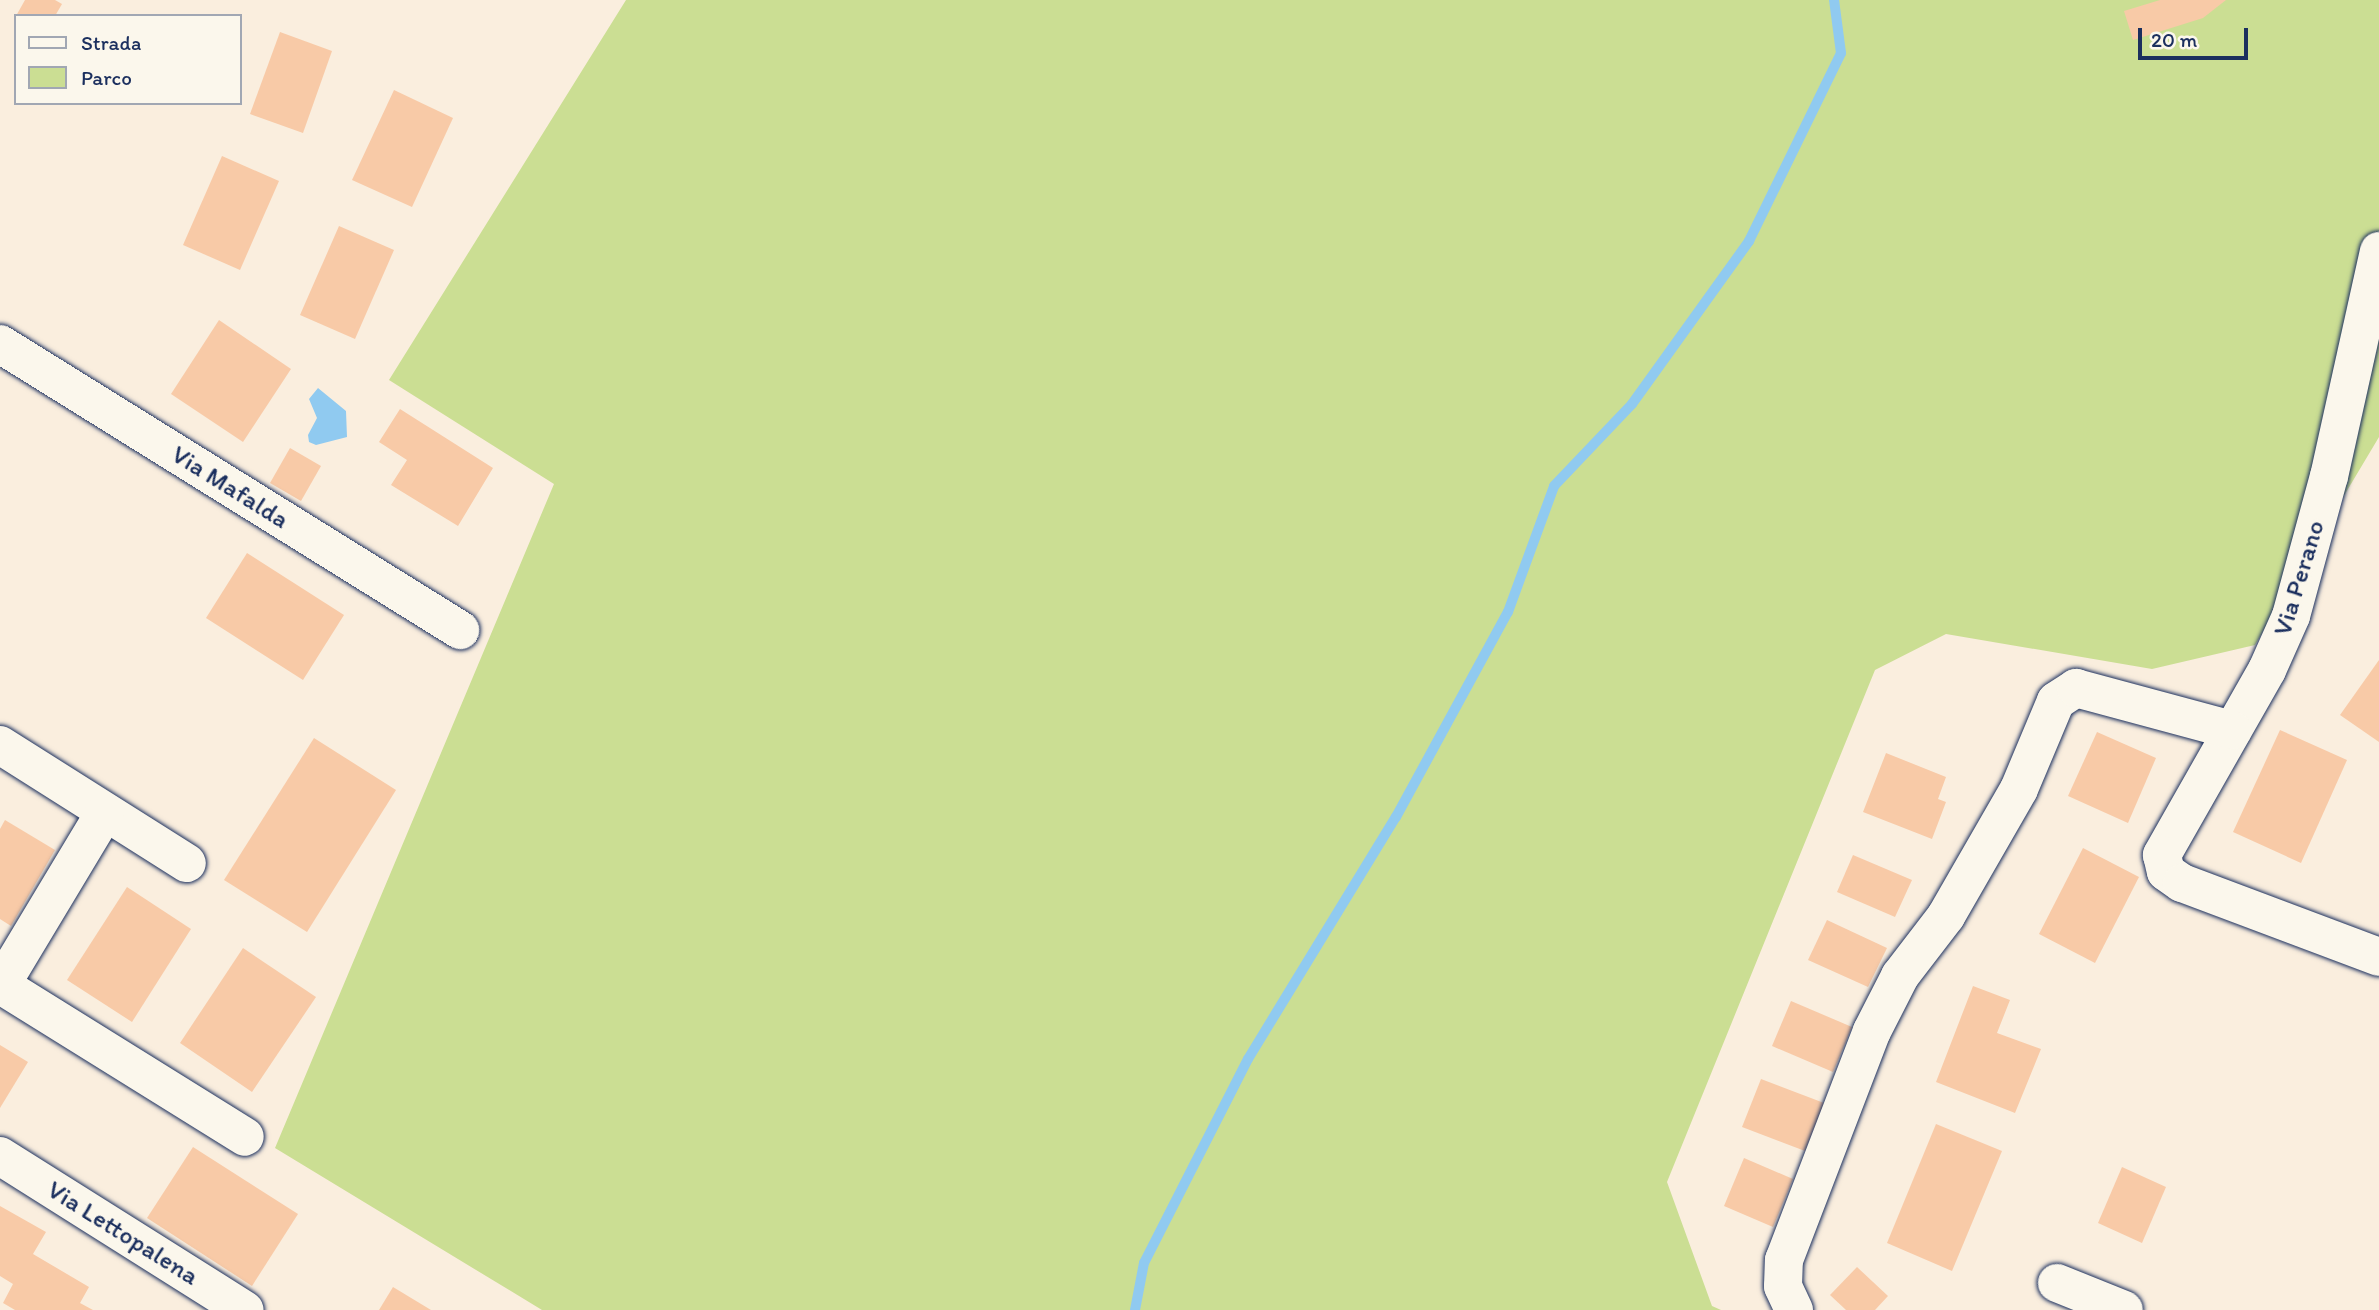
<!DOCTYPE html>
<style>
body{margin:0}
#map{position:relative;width:2379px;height:1310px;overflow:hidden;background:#faeede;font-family:Itim,sans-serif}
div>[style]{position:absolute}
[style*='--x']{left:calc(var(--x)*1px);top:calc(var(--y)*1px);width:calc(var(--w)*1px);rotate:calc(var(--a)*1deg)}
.green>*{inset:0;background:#cbde93}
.water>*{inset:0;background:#90caf0}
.stream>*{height:10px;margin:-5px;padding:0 5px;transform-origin:5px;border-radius:5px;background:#90caf0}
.building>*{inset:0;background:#f8caa7}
.roads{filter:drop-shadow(0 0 2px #1b2f5e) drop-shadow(0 0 2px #1b2f5e)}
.minor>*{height:38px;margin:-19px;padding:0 19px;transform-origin:19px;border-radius:19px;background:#fbf7ec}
span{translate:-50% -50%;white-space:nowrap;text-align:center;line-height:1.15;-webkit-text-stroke:6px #fbf7ec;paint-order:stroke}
.street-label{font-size:26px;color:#1b2f5e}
.legend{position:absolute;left:14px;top:14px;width:228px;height:91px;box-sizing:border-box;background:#fbf7ec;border:2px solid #a1a7b3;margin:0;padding:9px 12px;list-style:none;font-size:21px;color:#1b2f5e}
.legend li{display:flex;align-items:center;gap:14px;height:35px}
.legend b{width:35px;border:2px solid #a1a7b3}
.scale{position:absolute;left:2138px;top:28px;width:110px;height:32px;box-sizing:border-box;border:4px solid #1b2f5e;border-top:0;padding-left:9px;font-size:21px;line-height:24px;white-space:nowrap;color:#1b2f5e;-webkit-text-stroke:5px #fbf7ec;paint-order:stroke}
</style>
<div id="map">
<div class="green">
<i style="clip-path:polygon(626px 0,2379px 0,2379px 437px,2255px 645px,2152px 669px,1946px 634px,1875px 670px,1667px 1182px,1712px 1306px,1721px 1310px,542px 1310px,275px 1148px,554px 484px,389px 380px)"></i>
</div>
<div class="water">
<i style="clip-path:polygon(318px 388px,346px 411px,347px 437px,316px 445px,309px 442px,308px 435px,317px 418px,309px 399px)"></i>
</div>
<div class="stream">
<i style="--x:1135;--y:1310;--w:48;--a:-79.2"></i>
<i style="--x:1144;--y:1263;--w:229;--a:-63"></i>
<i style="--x:1248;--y:1059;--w:284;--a:-58.6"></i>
<i style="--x:1396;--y:817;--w:234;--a:-61.4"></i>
<i style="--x:1508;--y:612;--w:134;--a:-69.9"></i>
<i style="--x:1554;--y:486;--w:113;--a:-46.4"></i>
<i style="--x:1632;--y:404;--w:201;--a:-54.3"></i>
<i style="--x:1749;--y:241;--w:209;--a:-63.9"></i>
<i style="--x:1841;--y:53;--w:53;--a:-97.5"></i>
</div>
<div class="building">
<i style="clip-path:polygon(25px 0,55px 0,62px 4px,55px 16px,16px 16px)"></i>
<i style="clip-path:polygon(2160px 0,2226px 0,2203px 18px,2133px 40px,2124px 11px)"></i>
<i style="clip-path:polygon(280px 32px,332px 51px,303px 133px,250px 114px)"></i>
<i style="clip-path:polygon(394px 90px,453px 118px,412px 207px,352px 180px)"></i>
<i style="clip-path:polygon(222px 156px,279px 181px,240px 270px,183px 245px)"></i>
<i style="clip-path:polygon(339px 226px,394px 250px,355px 339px,300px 315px)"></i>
<i style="clip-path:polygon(219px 320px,291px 369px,243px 442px,171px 394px)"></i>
<i style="clip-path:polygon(400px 409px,493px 468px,458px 526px,391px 485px,407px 460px,379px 442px)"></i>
<i style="clip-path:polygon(290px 448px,321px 466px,301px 501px,270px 483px)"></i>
<i style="clip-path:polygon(247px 553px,344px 615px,303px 680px,206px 618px)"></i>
<i style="clip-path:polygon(2379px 660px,2379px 742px,2340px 715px)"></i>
<i style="clip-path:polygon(2280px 730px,2347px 760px,2301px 863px,2233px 832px)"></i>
<i style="clip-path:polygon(2097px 732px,2156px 758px,2128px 823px,2068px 796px)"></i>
<i style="clip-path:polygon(314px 738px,396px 790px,307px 932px,224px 880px)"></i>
<i style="clip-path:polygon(1886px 753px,1946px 777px,1938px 799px,1946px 802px,1932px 839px,1863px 812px)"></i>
<i style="clip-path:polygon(5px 820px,55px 850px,11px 926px,0 919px,0 829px)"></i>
<i style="clip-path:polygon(2083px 848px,2139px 877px,2095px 963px,2039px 934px)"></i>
<i style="clip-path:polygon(1853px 855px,1912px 880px,1895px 917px,1837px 892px)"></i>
<i style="clip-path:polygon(127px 887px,191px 929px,132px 1022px,67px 980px)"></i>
<i style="clip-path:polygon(1827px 920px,1887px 948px,1868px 987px,1808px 960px)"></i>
<i style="clip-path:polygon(243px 948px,316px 997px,252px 1092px,180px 1043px)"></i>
<i style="clip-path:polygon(1973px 986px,2010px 1000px,1997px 1033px,2041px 1049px,2015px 1113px,1936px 1082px)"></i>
<i style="clip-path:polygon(1791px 1001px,1852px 1027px,1833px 1072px,1772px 1046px)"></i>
<i style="clip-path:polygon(0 1045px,28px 1062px,0 1108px)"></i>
<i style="clip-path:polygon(1761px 1079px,1824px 1103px,1805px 1151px,1742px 1127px)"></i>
<i style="clip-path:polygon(1936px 1124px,2002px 1151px,1952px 1271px,1887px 1243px)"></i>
<i style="clip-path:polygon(193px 1147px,298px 1214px,252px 1286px,147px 1218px)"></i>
<i style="clip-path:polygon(1744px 1158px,1793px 1179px,1773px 1227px,1724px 1206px)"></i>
<i style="clip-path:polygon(2122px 1167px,2166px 1187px,2142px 1243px,2098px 1223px)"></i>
<i style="clip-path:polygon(0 1206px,46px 1232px,33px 1254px,89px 1287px,80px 1303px,93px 1310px,15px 1310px,3px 1303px,13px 1284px,0 1276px)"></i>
<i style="clip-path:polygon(1857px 1267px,1888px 1296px,1875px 1310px,1846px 1310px,1830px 1295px)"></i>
<i style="clip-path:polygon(393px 1287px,431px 1310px,379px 1310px)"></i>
</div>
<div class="roads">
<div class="minor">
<i style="--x:2379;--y:251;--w:230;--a:102.5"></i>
<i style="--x:2329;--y:476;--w:145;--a:105.2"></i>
<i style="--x:2291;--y:616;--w:59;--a:114"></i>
<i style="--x:2267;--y:670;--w:213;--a:119.6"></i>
<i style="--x:2162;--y:855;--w:17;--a:77"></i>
<i style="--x:2166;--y:872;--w:19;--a:35"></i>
<i style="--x:2182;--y:883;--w:210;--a:20.6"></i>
<i style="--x:0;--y:344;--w:542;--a:31.87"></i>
<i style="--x:0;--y:745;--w:221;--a:32.3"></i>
<i style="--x:105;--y:812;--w:202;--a:121"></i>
<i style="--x:1;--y:985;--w:287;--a:31.9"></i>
<i style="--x:0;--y:1156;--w:289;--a:32.2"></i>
<i style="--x:2057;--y:1283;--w:72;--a:21.9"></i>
<i style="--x:1794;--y:1310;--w:26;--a:-115"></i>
<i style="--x:1783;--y:1286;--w:26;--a:-88"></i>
<i style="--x:1784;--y:1260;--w:245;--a:-69"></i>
<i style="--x:1872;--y:1031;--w:62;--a:-63"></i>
<i style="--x:1900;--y:976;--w:76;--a:-52.5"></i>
<i style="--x:1946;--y:916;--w:146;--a:-60.1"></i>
<i style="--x:2019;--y:789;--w:95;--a:-67.2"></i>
<i style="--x:2056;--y:701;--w:24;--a:-33"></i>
<i style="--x:2076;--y:688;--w:162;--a:15.1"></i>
</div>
</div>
<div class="street-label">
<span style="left:230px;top:487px;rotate:32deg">Via Mafalda</span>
<span style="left:2299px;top:578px;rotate:-73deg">Via Perano</span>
<span style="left:123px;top:1233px;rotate:32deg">Via Lettopalena</span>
</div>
<ul class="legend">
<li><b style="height:9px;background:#fbf7ec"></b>Strada</li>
<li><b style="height:19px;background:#cbde93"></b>Parco</li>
</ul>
<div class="scale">20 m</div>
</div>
